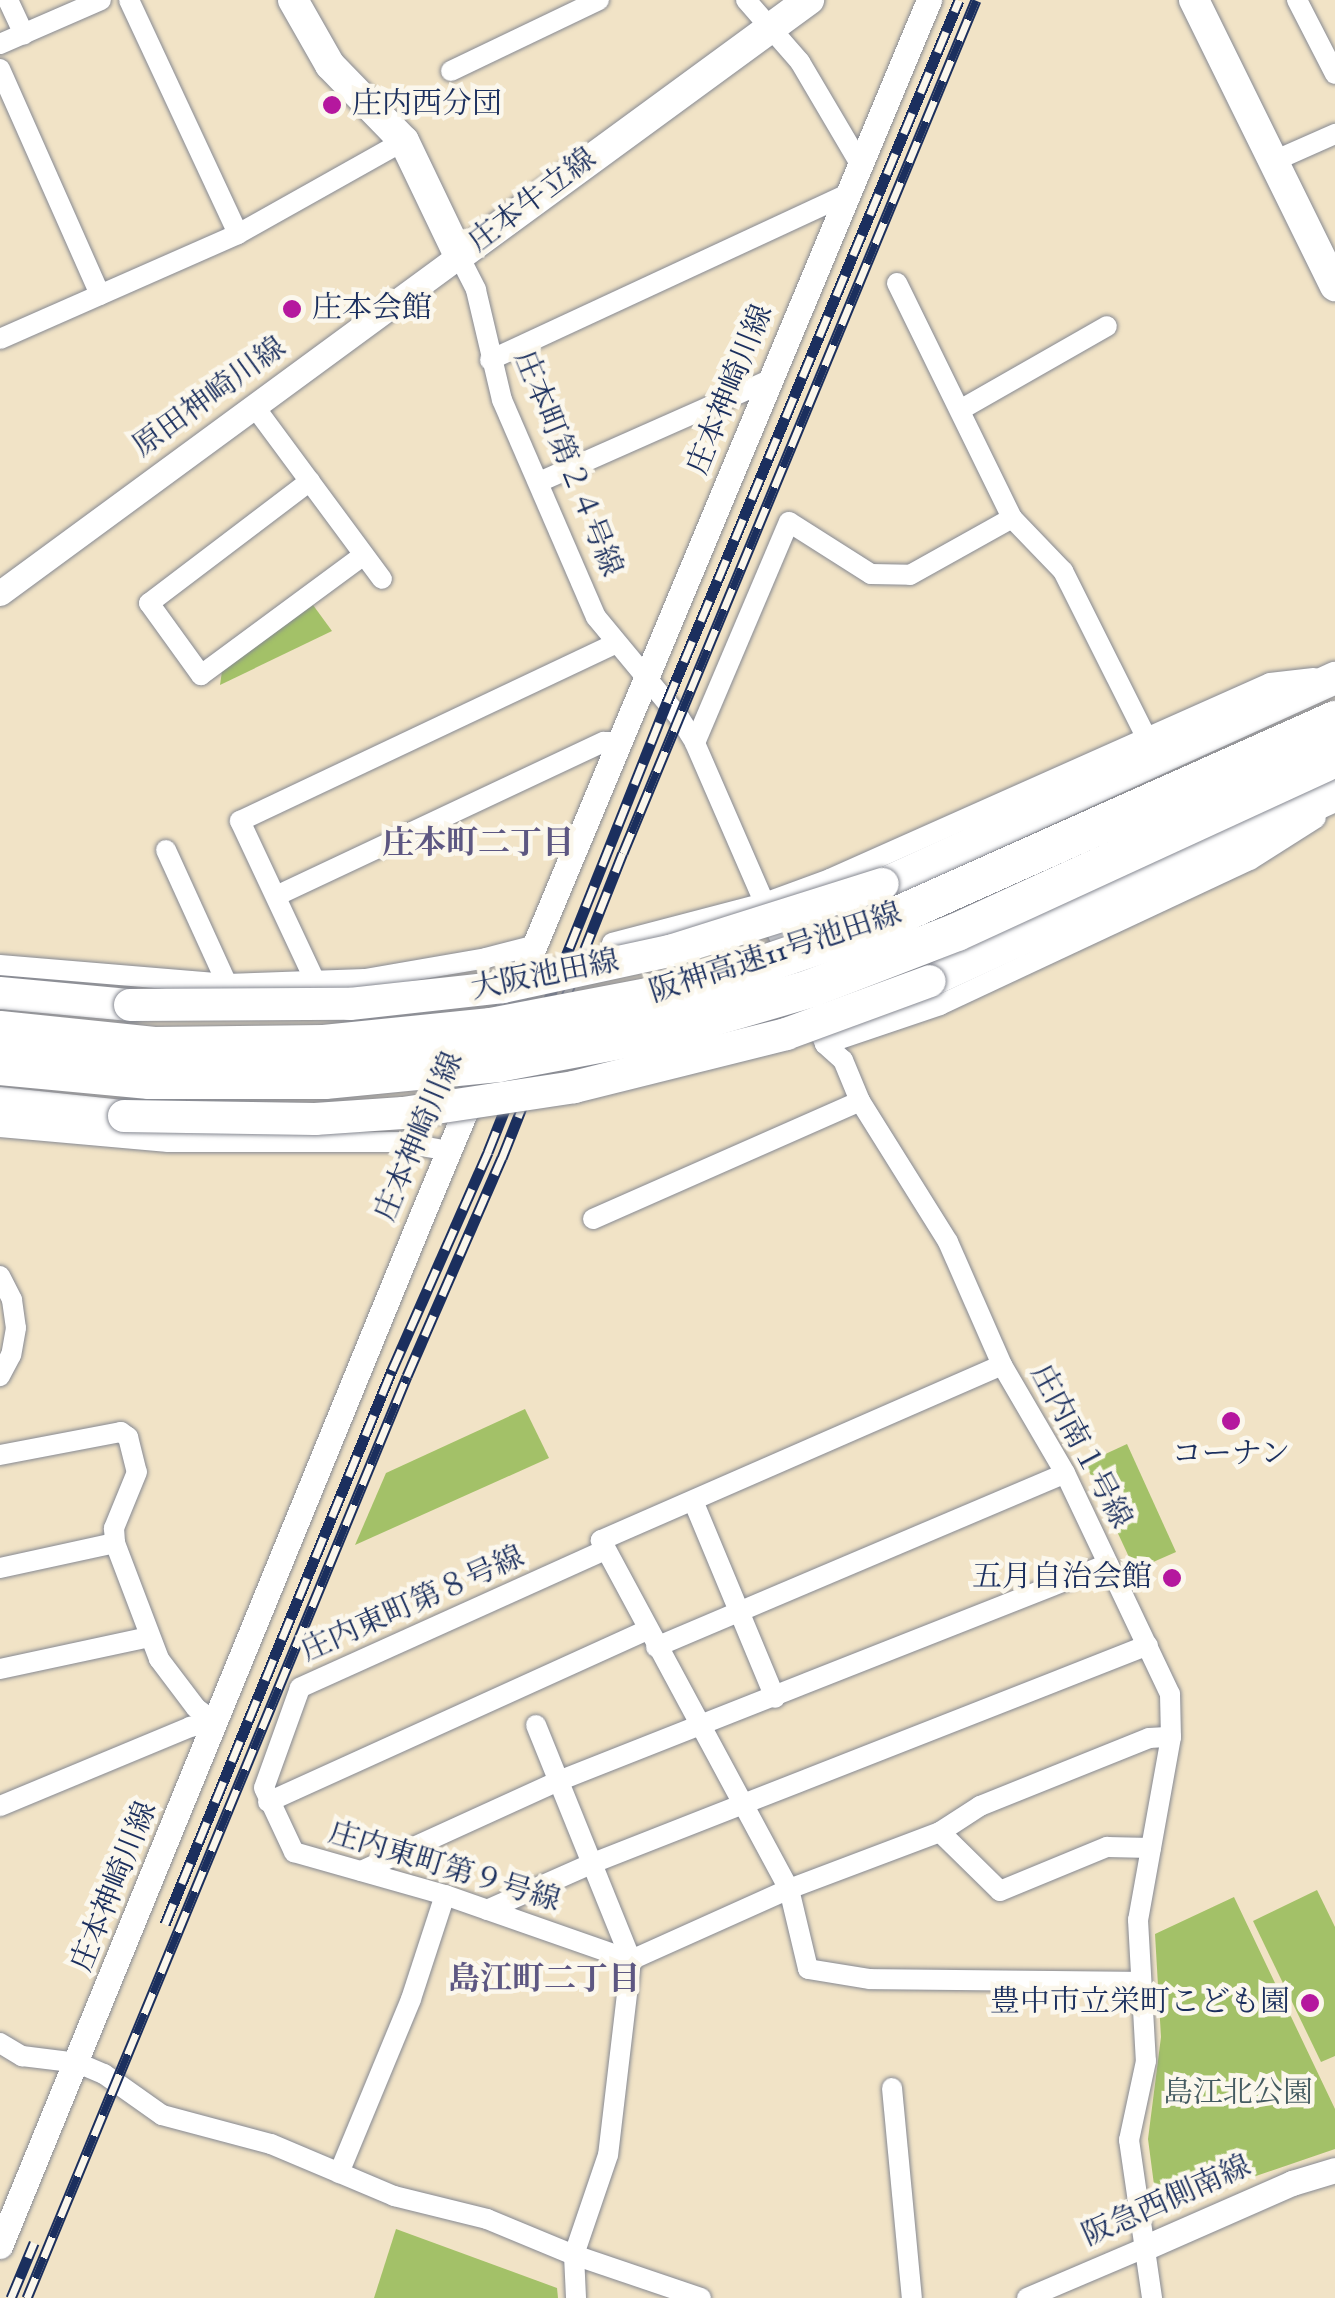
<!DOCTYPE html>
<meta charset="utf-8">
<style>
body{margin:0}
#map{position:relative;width:1335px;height:2298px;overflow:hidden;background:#f1e3c6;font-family:"IM FELL English","Noto Serif JP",serif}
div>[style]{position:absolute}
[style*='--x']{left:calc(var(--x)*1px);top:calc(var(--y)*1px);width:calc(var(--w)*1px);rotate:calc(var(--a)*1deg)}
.green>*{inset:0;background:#a3c168}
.roads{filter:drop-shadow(0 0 2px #868992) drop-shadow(0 0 2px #868992)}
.minor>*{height:20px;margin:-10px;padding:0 10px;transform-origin:10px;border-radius:10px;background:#fff}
.tertiary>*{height:25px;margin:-12.5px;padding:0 12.5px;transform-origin:12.5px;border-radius:12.5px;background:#fff}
.secondary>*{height:30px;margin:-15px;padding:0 15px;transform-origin:15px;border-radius:15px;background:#fff}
.primary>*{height:32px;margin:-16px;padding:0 16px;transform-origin:16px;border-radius:16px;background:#fff}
.rail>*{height:11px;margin-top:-5.5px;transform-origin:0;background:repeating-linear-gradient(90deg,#fbf7ec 0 22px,#1b2f5e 0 44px);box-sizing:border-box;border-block:2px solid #1b2f5e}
.bridges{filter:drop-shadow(0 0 2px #868992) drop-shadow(0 0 2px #868992)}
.primary-bridge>*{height:32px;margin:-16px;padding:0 16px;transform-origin:16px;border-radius:16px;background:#fff}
.motorway-bridge>*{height:38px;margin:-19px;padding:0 19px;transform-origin:19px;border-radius:19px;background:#fff}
.dots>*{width:28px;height:28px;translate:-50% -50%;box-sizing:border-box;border:5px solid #fbf7ec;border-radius:50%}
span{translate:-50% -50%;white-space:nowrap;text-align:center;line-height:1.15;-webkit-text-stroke:9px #fbf7ec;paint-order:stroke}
.poi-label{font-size:30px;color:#1b2f5e}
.left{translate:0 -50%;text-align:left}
.right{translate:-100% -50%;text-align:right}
.street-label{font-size:30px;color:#1b2f5e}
.park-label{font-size:30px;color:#445b61}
.neighbourhood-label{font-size:32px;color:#5d5782;font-weight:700}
</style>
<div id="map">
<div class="green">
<i style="clip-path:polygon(313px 605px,332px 631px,220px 685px,222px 671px)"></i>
<i style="clip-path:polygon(525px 1409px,549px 1458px,355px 1545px,386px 1473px)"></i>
<i style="clip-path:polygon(1127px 1444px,1176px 1552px,1135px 1570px,1088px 1469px,1088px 1462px)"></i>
<i style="clip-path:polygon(1317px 1890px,1335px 1927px,1335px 2056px,1321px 2062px,1253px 1921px)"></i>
<i style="clip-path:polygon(1234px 1897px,1335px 2109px,1335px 2149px,1165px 2207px,1156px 2200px,1148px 2139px,1161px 2037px,1155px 1934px)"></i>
<i style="clip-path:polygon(396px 2229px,557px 2288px,558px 2298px,374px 2298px)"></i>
</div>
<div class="roads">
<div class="minor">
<i style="--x:8;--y:0;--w:38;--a:65"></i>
<i style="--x:129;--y:0;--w:258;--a:65"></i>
<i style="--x:746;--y:0;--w:82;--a:48.9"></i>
<i style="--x:800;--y:62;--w:118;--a:59.5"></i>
<i style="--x:1297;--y:0;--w:83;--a:62.8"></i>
<i style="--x:0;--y:44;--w:110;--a:-23.5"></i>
<i style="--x:0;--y:69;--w:247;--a:66.1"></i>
<i style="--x:451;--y:71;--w:164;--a:-25.6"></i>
<i style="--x:1274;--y:161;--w:67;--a:-23.9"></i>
<i style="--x:459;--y:256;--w:38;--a:63"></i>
<i style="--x:476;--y:290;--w:113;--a:76.7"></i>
<i style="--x:502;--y:400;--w:236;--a:66.6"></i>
<i style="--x:596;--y:617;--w:130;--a:50.3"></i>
<i style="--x:679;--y:717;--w:31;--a:58"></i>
<i style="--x:897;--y:283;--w:262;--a:63.9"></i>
<i style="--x:0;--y:339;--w:260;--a:-23.8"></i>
<i style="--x:238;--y:234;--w:190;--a:-29.3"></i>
<i style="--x:490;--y:360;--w:390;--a:-24.9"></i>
<i style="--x:254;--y:406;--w:215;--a:53.5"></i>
<i style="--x:960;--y:410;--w:169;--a:-29.7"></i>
<i style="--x:310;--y:481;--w:202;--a:142.8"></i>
<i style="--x:149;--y:603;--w:89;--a:54.2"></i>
<i style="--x:201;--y:675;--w:202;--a:-36.4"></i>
<i style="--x:539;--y:482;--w:254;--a:-23.9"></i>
<i style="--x:166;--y:850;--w:147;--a:65.5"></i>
<i style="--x:276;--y:896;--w:362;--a:-25.2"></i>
<i style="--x:604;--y:742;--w:18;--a:0"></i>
<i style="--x:612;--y:943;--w:158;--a:-14.7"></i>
<i style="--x:765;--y:903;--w:69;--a:-20.3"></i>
<i style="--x:830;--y:879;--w:482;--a:-24"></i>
<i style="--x:1270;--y:683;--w:44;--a:-6.5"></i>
<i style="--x:791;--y:964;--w:241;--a:-113.5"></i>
<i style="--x:695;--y:743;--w:240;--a:-67"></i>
<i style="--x:789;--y:522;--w:97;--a:32.4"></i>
<i style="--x:871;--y:574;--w:39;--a:1"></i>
<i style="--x:910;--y:575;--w:117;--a:-29.2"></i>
<i style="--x:1012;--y:518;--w:74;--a:46.1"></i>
<i style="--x:1063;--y:571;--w:188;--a:63.4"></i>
<i style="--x:0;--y:965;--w:228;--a:4.8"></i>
<i style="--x:227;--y:984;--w:138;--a:-2.1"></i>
<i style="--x:365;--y:979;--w:123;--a:-9.8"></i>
<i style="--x:486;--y:958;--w:52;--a:-14.6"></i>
<i style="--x:315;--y:981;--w:177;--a:-115.1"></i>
<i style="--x:240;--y:821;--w:415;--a:-25.3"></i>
<i style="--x:812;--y:1013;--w:34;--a:67"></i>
<i style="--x:825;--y:1044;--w:24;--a:42"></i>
<i style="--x:843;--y:1060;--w:44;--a:67.5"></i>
<i style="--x:860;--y:1101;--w:166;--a:58"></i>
<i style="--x:948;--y:1242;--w:134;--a:66.3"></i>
<i style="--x:1002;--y:1365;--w:125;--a:59.7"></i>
<i style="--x:1065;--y:1473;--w:245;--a:64.6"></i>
<i style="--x:1170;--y:1694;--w:43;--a:88.7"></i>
<i style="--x:1171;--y:1737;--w:186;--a:100.2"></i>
<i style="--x:1138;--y:1920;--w:141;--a:86.8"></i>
<i style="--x:1146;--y:2061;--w:81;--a:102.1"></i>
<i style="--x:1129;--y:2140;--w:160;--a:81.7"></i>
<i style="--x:825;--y:1044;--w:121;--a:-18.7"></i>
<i style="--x:940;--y:1005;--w:342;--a:-25.1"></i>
<i style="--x:1250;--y:860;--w:78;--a:-32.5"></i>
<i style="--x:0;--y:1127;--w:169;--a:5.1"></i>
<i style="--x:168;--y:1142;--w:231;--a:0"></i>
<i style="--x:399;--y:1142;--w:51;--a:10.2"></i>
<i style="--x:593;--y:1219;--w:292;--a:-23.8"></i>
<i style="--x:0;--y:1276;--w:27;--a:63"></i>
<i style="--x:12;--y:1300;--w:28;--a:82"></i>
<i style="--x:16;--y:1328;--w:27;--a:100"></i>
<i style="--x:11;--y:1355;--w:24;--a:118"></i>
<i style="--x:1002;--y:1365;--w:438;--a:156.4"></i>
<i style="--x:601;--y:1540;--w:396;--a:61.7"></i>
<i style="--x:789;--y:1889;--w:82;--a:76.6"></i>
<i style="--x:808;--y:1969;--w:63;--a:9.2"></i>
<i style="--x:870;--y:1979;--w:269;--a:0.6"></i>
<i style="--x:0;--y:1455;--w:123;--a:-10.8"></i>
<i style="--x:121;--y:1432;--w:9;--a:36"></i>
<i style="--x:128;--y:1437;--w:36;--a:76"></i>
<i style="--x:137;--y:1472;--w:61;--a:112.3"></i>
<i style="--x:114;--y:1528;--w:15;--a:86"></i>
<i style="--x:115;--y:1543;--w:124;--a:69.2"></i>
<i style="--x:159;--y:1659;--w:61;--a:52.9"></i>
<i style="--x:196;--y:1708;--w:26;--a:36"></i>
<i style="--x:217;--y:1723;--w:27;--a:172"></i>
<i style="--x:190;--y:1727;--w:206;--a:157.4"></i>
<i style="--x:694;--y:1503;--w:211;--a:67.4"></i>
<i style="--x:605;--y:1550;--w:335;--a:155.7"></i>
<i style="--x:300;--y:1688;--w:106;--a:109.8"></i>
<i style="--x:264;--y:1788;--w:71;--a:64.9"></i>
<i style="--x:294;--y:1852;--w:157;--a:15.9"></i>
<i style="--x:445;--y:1895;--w:197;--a:19.3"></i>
<i style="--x:631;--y:1960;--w:173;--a:-24.2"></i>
<i style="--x:789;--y:1889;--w:161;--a:-20.7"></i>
<i style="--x:940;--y:1832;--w:84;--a:44.5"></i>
<i style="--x:1000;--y:1891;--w:116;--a:-22.4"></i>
<i style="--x:1107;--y:1847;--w:44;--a:1.3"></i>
<i style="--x:0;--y:1568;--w:118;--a:-12.3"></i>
<i style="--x:656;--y:1647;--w:444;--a:-23"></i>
<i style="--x:0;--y:1669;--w:152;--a:-12.1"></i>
<i style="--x:536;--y:1725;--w:253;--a:68"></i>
<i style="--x:631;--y:1960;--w:196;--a:96.7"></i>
<i style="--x:608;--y:2155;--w:106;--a:108.8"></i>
<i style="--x:574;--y:2255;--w:43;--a:87.3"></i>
<i style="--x:268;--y:1802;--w:416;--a:-24.4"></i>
<i style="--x:940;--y:1832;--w:48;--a:-33"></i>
<i style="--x:980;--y:1806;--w:182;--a:-21.9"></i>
<i style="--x:1149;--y:1738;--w:22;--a:-3"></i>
<i style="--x:361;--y:1871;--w:220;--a:-24.5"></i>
<i style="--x:561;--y:1780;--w:588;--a:-21.55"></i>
<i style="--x:487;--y:1910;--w:116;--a:-23.9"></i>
<i style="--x:593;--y:1863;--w:596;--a:-21.44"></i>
<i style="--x:0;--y:2043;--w:26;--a:31"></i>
<i style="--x:22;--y:2056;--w:56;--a:7.1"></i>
<i style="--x:78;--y:2063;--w:28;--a:23"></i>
<i style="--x:104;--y:2074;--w:71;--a:35.3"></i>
<i style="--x:162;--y:2115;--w:113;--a:14.9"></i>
<i style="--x:271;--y:2144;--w:134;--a:22.9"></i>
<i style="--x:394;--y:2196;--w:96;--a:13.9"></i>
<i style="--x:487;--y:2219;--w:94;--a:22.5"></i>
<i style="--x:574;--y:2255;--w:134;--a:18.7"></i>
<i style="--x:892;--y:2088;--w:211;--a:84.6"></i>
<i style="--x:339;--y:2173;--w:188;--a:-67.5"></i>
<i style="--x:411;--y:1999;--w:109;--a:-71.9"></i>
<i style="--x:1027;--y:2298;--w:127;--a:-23.1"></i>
</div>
<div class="tertiary">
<i style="--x:0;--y:593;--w:569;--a:-36.29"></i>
<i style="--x:0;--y:2246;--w:1114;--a:-67.74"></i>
<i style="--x:422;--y:1215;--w:1317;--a:-67.35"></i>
<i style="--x:1144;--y:2248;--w:162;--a:-23.7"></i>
<i style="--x:1292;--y:2183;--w:45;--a:-16.8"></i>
</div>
<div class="secondary">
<i style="--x:293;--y:0;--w:75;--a:60.4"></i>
<i style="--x:330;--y:65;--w:106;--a:45.8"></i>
<i style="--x:404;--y:141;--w:127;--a:64.4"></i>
<i style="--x:459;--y:256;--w:434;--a:-36.2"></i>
<i style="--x:1194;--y:0;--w:319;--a:63.8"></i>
</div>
<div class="primary">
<i style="--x:883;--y:884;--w:497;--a:-24.5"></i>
<i style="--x:930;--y:981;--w:445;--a:-24.6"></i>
<i style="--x:0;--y:993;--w:131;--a:5.3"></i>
<i style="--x:0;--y:1103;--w:125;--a:6"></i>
</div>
</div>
<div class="rail">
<i style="--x:165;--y:1924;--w:599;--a:-67.72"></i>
<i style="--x:392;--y:1370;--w:238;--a:-66.2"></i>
<i style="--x:488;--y:1152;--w:484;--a:-68.3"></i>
<i style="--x:667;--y:702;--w:760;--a:-67.41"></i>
<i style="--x:11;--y:2298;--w:60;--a:-67.3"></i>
<i style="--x:27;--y:2298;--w:997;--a:-67.6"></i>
<i style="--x:407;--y:1376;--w:238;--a:-66.5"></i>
<i style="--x:502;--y:1158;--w:328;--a:-68.4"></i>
<i style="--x:623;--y:853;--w:923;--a:-67.52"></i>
</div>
<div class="bridges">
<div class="primary-bridge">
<i style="--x:130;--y:1005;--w:220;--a:-0.3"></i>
<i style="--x:350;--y:1004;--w:154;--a:-6.3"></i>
<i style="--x:503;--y:987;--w:171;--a:-12.2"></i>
<i style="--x:670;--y:951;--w:223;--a:-17.5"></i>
<i style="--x:124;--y:1116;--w:191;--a:0.9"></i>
<i style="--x:315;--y:1119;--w:88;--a:-3.9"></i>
<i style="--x:403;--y:1113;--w:173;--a:-8.6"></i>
<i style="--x:574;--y:1087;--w:219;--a:-14"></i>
<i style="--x:786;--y:1034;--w:153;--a:-20.2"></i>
</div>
<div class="motorway-bridge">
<i style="--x:0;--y:1030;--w:155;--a:5.9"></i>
<i style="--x:154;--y:1046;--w:170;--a:-0.7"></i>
<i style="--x:324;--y:1044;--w:168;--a:-5.8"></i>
<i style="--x:491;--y:1027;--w:160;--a:-10.8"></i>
<i style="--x:648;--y:997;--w:74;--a:-14"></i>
<i style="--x:720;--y:979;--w:155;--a:-18.8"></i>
<i style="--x:867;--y:929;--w:513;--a:-24.06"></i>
<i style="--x:0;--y:1066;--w:150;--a:5.4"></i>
<i style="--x:149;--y:1080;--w:176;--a:0"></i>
<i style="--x:325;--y:1080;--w:174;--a:-5.6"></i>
<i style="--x:498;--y:1063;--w:167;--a:-10.7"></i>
<i style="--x:662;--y:1032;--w:156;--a:-16.3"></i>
<i style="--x:812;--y:988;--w:155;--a:-21.1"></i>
<i style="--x:957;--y:932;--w:416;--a:-24.7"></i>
</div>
</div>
<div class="dots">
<i style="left:332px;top:105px;background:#b5179e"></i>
<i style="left:292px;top:309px;background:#b5179e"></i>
<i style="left:1231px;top:1421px;background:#b5179e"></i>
<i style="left:1172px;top:1578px;background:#b5179e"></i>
<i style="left:1310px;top:2003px;background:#b5179e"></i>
</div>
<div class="poi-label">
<span class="left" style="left:352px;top:105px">庄内西分団</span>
<span class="left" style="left:312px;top:309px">庄本会館</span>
<span style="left:1231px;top:1455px">コーナン</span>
<span class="right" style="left:1152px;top:1578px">五月自治会館</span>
<span class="right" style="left:1290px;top:2003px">豊中市立栄町こども園</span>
</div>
<div class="street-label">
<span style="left:533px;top:201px;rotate:-37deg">庄本牛立線</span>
<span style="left:731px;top:390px;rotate:-68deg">庄本神崎川線</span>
<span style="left:210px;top:398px;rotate:-36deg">原田神崎川線</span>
<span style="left:567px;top:464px;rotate:68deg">庄本町第２４号線</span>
<span style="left:776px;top:954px;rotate:-18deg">阪神高速11号池田線</span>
<span style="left:545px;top:976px;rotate:-11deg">大阪池田線</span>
<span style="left:420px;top:1137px;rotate:-67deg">庄本神崎川線</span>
<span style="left:1080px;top:1447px;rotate:62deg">庄内南１号線</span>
<span style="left:413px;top:1605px;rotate:-24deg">庄内東町第８号線</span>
<span style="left:444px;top:1868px;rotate:17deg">庄内東町第９号線</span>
<span style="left:115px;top:1887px;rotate:-68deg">庄本神崎川線</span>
<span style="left:1167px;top:2202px;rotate:-24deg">阪急西側南線</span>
</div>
<div class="park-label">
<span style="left:1238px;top:2094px">島江北公園</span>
</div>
<div class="neighbourhood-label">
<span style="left:478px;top:845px">庄本町二丁目</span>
<span style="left:544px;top:1981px">島江町二丁目</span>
</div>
</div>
